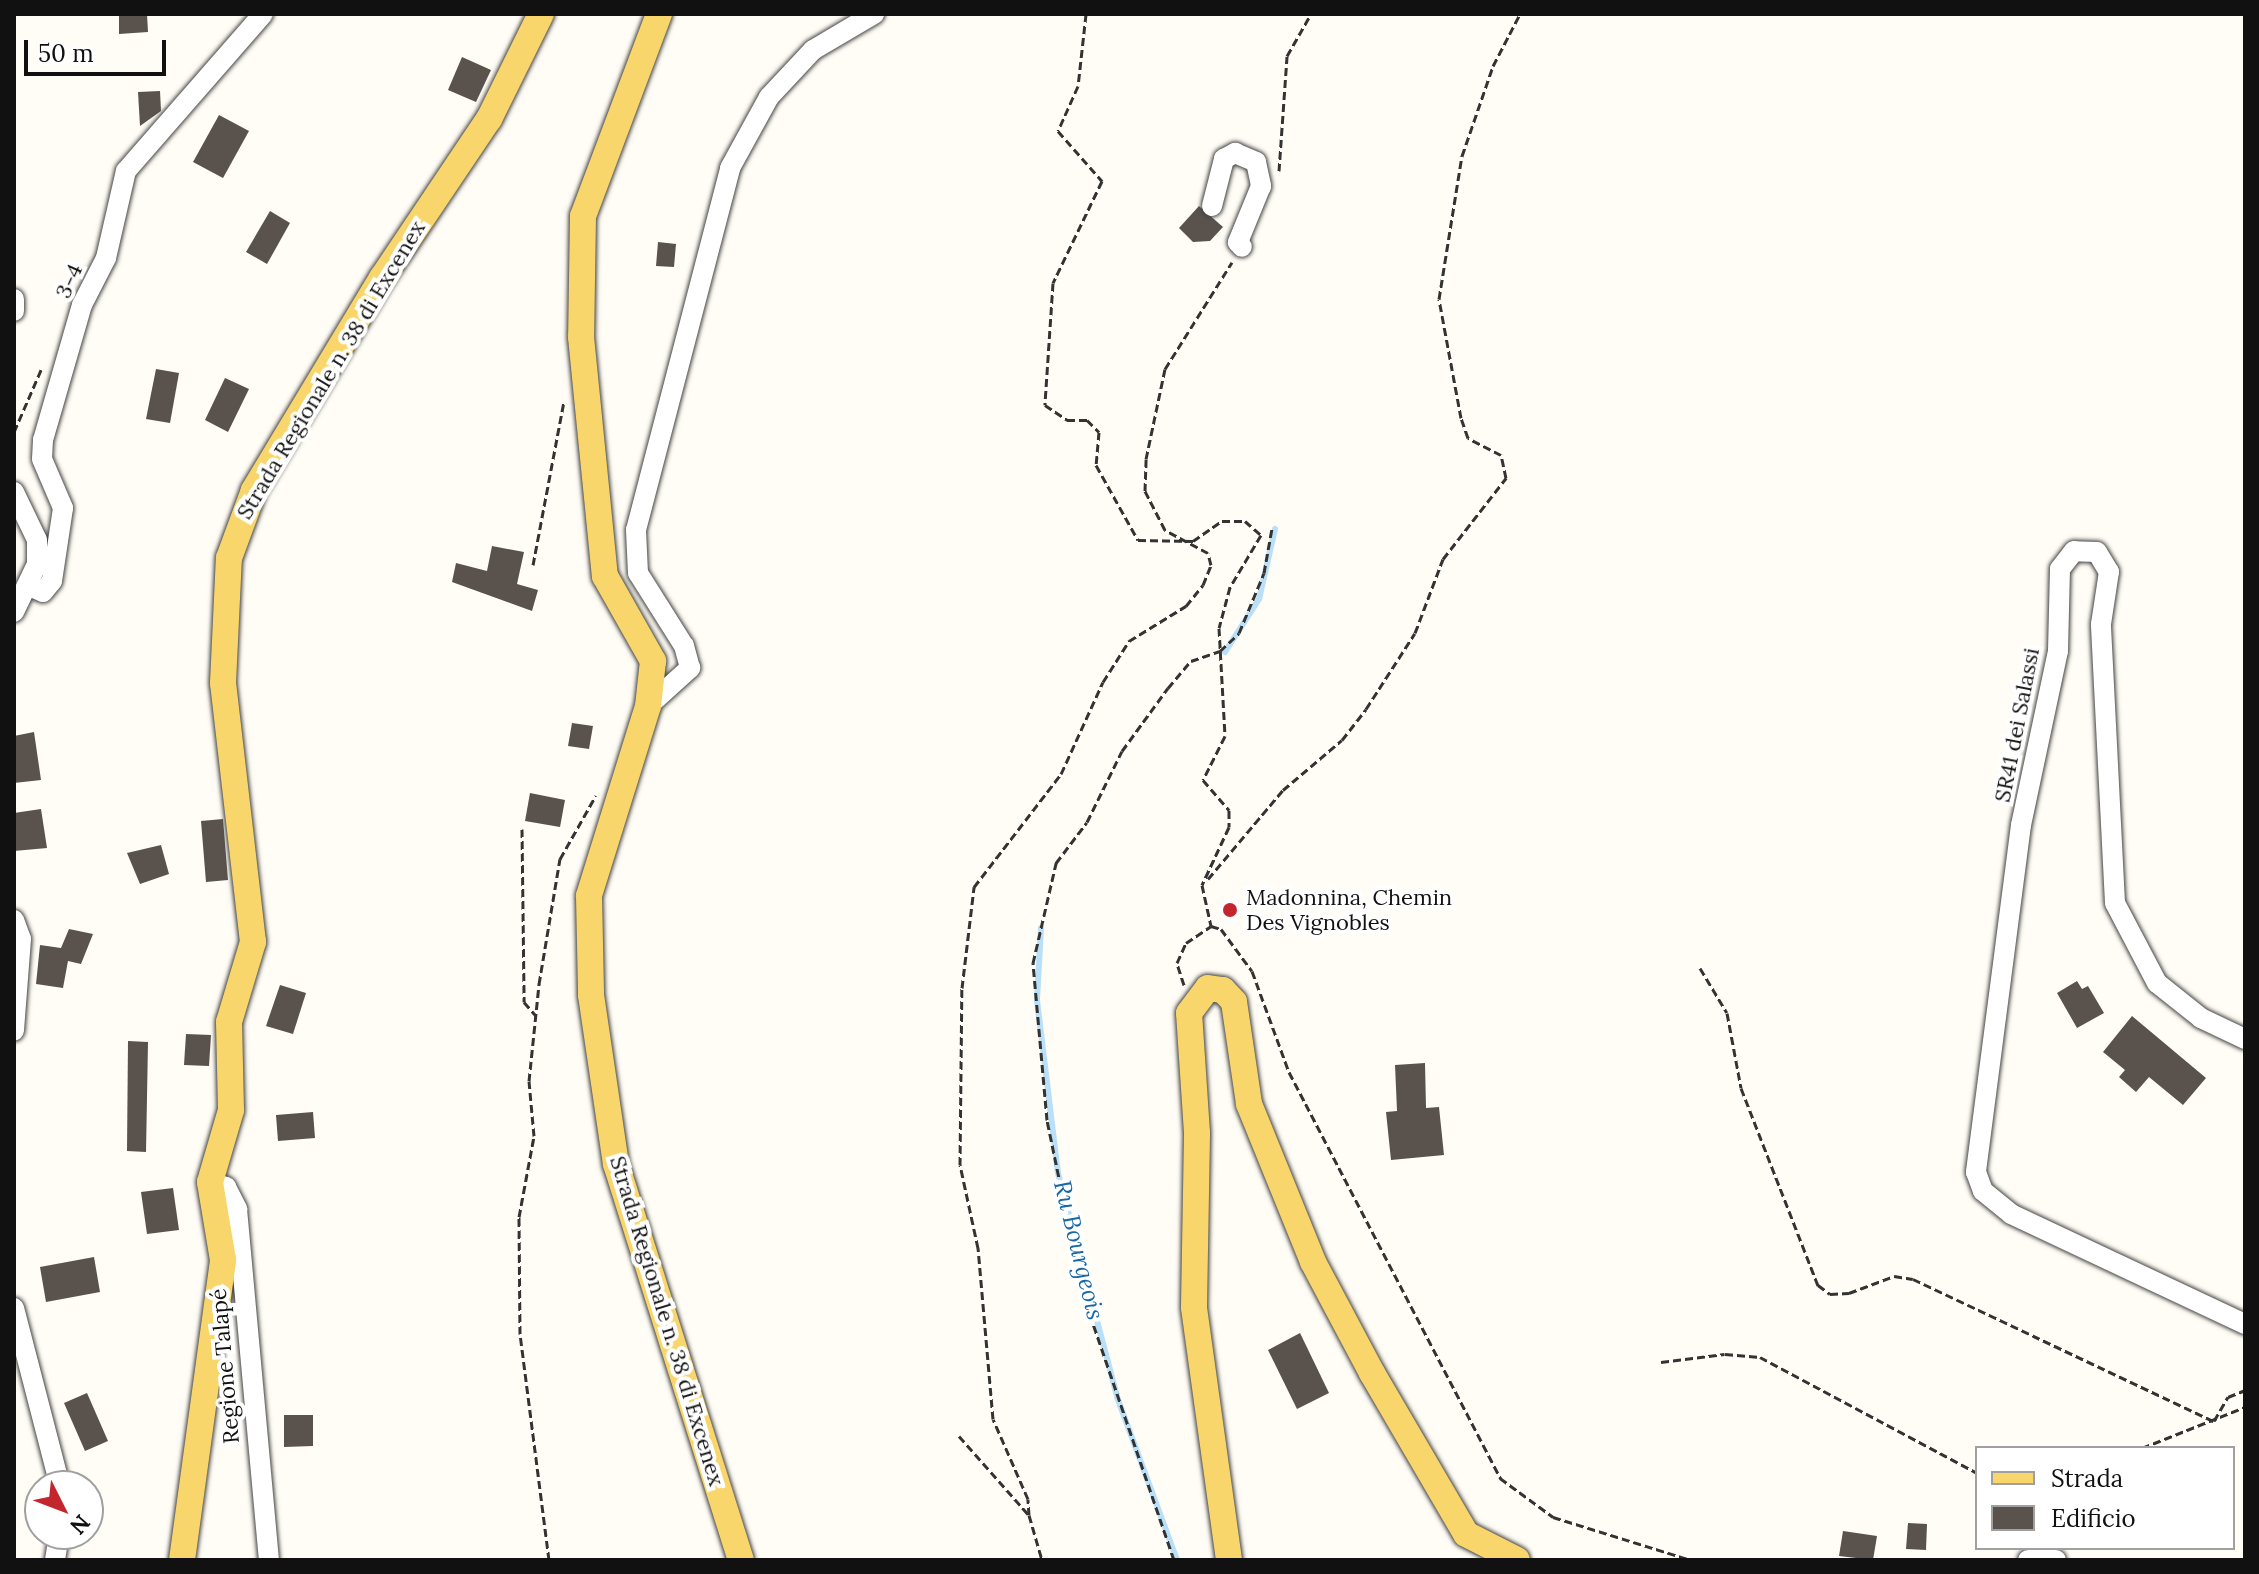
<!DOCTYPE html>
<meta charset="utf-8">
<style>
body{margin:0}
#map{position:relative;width:2259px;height:1574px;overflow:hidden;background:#fffdf5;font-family:Lora,serif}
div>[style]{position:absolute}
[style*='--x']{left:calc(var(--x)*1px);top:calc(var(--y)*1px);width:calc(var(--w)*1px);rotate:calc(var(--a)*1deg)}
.stream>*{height:6px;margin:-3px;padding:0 3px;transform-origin:3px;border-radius:3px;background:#b9e0f7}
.building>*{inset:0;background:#5a524d}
.path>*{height:3px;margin-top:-1.5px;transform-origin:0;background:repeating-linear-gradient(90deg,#333 0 8px,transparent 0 12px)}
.roads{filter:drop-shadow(0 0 2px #444) drop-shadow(0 0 2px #444)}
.minor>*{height:20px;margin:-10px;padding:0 10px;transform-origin:10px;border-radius:10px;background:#fff}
.major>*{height:26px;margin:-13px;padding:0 13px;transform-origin:13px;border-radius:13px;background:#f9d66b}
.dots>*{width:22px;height:22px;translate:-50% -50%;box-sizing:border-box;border:4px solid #fff;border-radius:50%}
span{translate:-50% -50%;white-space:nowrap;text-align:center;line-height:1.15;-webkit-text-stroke:8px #fff;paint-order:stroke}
.street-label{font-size:22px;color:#111}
.poi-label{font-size:22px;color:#111}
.left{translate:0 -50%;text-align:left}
.water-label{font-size:24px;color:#1768a6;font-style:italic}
.frame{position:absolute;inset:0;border:16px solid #111;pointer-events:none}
.legend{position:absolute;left:1975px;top:1446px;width:260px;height:104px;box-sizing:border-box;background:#fff;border:2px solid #a0a0a0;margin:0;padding:10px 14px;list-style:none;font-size:24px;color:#111}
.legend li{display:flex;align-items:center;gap:16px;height:40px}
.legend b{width:40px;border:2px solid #a0a0a0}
.north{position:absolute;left:24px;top:1470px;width:80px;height:80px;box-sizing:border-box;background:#fff;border:2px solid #a0a0a0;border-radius:50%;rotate:132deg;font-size:22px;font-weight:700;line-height:32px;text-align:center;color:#111}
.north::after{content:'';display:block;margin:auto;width:28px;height:36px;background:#c4262e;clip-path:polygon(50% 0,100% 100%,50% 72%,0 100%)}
.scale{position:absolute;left:24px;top:40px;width:142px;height:36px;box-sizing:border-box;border:4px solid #111;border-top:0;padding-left:10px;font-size:24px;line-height:28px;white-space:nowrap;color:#111;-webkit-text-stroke:6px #fff;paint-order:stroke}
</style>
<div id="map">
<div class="stream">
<i style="--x:1225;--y:652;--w:63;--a:-57.3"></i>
<i style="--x:1259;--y:599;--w:72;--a:-77.1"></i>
<i style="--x:1041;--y:928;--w:72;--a:93.2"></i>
<i style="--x:1037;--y:1000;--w:174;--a:83.1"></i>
<i style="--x:1058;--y:1173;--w:232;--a:75.2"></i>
<i style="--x:1117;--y:1397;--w:174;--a:69.8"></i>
</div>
<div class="building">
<i style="clip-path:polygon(119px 14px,147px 14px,148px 32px,119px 34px)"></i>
<i style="clip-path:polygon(462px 57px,491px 70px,476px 102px,448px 90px)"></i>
<i style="clip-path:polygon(160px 91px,161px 111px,140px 126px,138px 92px)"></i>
<i style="clip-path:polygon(219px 115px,249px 131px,223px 178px,193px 162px)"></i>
<i style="clip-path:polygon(1199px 206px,1223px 227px,1210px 241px,1193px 242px,1179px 228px)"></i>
<i style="clip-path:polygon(270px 211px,290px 223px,267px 264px,246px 252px)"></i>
<i style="clip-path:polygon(658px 242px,676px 244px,674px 267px,656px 266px)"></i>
<i style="clip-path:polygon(156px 369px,179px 373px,170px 423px,146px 419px)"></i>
<i style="clip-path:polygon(225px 378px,249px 389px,228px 432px,205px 420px)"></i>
<i style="clip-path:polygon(492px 546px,524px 552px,517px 584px,538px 590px,532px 611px,452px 582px,456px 563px,487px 571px)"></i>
<i style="clip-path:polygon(572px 723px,593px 726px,589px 749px,568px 746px)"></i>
<i style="clip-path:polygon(34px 732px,41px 780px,14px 783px,14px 736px)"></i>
<i style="clip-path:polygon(530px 793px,565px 800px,560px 827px,525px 821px)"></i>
<i style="clip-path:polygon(41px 809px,47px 848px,14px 851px,14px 813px)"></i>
<i style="clip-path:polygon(223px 819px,228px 880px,206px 882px,201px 821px)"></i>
<i style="clip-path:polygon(161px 845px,169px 874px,140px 884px,127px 853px)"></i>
<i style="clip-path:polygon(69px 929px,93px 934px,81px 964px,68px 961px,63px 988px,36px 984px,40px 945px,61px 948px)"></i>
<i style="clip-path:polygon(2077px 981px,2082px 989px,2088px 986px,2104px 1013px,2077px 1028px,2057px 993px)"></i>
<i style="clip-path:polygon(280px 985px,306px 993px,293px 1034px,266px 1026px)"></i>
<i style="clip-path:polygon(2132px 1016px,2206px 1078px,2183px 1105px,2149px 1077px,2136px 1092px,2119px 1077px,2125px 1070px,2103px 1052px)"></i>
<i style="clip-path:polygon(186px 1034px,211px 1035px,209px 1066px,184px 1065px)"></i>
<i style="clip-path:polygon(128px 1041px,148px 1042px,146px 1152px,127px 1151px)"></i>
<i style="clip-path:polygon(1425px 1063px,1426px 1108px,1439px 1107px,1444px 1155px,1391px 1160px,1386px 1112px,1397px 1111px,1395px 1065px)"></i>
<i style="clip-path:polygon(313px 1112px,315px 1138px,278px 1141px,276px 1115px)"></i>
<i style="clip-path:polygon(173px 1188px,179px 1230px,147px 1234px,141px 1192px)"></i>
<i style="clip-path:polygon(94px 1257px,100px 1292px,46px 1302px,40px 1267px)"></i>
<i style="clip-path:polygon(1300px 1333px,1329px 1393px,1297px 1409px,1268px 1350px)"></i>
<i style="clip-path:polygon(87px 1393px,108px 1441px,85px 1451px,64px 1403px)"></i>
<i style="clip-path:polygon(284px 1415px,313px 1415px,313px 1446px,284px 1447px)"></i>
<i style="clip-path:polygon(1908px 1523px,1927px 1524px,1926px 1550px,1906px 1549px)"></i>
<i style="clip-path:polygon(1843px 1531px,1877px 1536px,1873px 1560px,1839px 1556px)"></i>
</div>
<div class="path">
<i style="--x:1086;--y:14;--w:72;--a:96.3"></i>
<i style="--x:1078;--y:86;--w:49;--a:114"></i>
<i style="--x:1058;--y:131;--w:67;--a:48.7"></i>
<i style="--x:1102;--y:181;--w:113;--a:115.7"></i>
<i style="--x:1053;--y:283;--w:122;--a:93.8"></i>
<i style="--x:1045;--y:405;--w:27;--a:34"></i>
<i style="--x:1067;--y:420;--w:20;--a:0"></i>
<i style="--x:1087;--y:420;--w:17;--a:45"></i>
<i style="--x:1099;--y:432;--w:33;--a:95"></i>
<i style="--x:1096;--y:465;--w:86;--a:60.8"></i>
<i style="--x:1138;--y:540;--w:55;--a:1"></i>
<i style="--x:1193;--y:541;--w:35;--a:-35"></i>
<i style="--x:1222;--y:521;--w:23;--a:0"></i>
<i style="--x:1245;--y:521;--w:21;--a:41"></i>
<i style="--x:1261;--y:535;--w:61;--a:120.8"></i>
<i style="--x:1230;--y:587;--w:42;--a:105"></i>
<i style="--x:1219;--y:628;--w:108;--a:86.8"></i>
<i style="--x:1225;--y:736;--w:49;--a:116.6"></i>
<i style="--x:1203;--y:780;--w:40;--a:49"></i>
<i style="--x:1229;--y:810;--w:17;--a:90"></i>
<i style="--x:1229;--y:827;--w:64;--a:115"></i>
<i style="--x:1202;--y:885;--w:42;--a:77.6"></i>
<i style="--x:1279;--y:171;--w:115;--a:-86"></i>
<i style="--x:1287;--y:56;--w:48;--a:-60.3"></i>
<i style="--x:14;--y:432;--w:68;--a:-66.5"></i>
<i style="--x:533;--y:565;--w:167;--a:-79.3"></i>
<i style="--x:522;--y:829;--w:173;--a:89.3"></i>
<i style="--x:524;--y:1002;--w:18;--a:49"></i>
<i style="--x:1208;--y:879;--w:116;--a:-49.9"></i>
<i style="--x:1283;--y:790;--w:77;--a:-40.3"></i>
<i style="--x:1342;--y:740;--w:39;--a:-52"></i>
<i style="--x:1366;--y:709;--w:90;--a:-57.2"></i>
<i style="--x:1415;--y:633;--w:79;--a:-69.3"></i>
<i style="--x:1443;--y:559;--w:103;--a:-52.1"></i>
<i style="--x:1506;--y:478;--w:24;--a:-102"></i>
<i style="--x:1501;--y:455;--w:37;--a:-153"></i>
<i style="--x:1468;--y:438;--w:21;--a:-109"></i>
<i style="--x:1461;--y:418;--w:121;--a:-100.5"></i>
<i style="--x:1439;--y:299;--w:145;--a:-80.9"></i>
<i style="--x:1462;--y:156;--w:95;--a:-71"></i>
<i style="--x:1493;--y:66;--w:59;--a:-62.6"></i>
<i style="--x:1700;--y:968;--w:52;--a:59"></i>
<i style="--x:1727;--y:1013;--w:76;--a:79.4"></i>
<i style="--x:1741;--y:1088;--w:212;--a:68.7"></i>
<i style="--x:1818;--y:1285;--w:15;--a:37"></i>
<i style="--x:1830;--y:1294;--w:19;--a:-3"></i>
<i style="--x:1849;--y:1293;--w:48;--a:-20.7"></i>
<i style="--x:1894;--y:1276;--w:19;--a:9"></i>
<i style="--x:1913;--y:1279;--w:333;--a:25.3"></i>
<i style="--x:1184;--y:985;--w:23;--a:-108"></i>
<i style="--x:1177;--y:963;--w:22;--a:-66"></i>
<i style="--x:1186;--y:943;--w:30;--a:-34"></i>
<i style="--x:1211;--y:926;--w:10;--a:17"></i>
<i style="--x:1221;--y:929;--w:52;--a:53.6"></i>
<i style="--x:1252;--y:971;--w:108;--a:69.9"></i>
<i style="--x:1289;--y:1072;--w:458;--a:62.5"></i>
<i style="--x:1500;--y:1478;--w:66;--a:36.3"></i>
<i style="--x:1553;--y:1517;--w:145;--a:17.3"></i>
<i style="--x:1661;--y:1362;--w:64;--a:-7.1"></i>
<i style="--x:1725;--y:1354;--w:35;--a:5"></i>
<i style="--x:1760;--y:1357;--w:246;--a:28.1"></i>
<i style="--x:2214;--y:1421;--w:28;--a:-60"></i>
<i style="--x:2228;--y:1397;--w:18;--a:-22"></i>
<i style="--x:959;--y:1436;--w:106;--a:48.5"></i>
<i style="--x:1029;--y:1515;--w:16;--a:-94"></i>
<i style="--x:1028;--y:1499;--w:87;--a:-113.6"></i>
<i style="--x:993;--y:1419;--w:172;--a:-95"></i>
<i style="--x:978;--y:1248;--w:85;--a:-102.2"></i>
<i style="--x:960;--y:1165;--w:177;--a:-89.4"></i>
<i style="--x:962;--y:988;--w:102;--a:-83.2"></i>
<i style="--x:974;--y:887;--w:143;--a:-52.4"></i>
<i style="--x:1061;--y:774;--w:101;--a:-65.5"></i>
<i style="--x:1103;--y:682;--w:49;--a:-57.6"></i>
<i style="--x:1129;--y:641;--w:67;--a:-31.6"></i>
<i style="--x:1186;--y:606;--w:27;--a:-51"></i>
<i style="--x:1203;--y:585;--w:22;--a:-68"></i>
<i style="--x:1211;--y:565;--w:12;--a:-104"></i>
<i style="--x:1208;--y:553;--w:49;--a:-151.9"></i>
<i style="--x:1165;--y:530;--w:44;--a:-117.1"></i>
<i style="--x:1145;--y:491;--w:32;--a:-88"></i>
<i style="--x:1146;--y:459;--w:92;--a:-78.1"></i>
<i style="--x:1165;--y:369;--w:126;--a:-57.9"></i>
<i style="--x:2142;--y:1448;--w:111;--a:-21.7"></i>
<i style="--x:1029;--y:1515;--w:47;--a:73.9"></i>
<i style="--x:549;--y:1560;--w:228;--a:-97.3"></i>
<i style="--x:520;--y:1334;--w:117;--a:-90.5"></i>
<i style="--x:519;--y:1217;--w:82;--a:-79.5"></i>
<i style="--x:534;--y:1136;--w:55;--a:-95.2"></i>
<i style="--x:529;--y:1081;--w:98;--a:-84.1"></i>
<i style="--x:539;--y:984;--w:127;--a:-80.5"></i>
<i style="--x:560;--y:859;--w:73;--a:-60.6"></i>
<i style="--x:1174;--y:1560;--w:281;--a:-108.9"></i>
<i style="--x:1083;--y:1294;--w:178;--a:-101.7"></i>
<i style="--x:1047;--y:1120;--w:158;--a:-95.1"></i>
<i style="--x:1033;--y:963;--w:103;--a:-77"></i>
<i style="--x:1056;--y:863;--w:51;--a:-52.9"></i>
<i style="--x:1087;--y:822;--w:79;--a:-63.8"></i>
<i style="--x:1122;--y:751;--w:78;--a:-53.9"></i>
<i style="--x:1168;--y:688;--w:35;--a:-50"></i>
<i style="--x:1191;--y:661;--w:31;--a:-19"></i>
<i style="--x:1220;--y:651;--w:26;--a:-43"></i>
<i style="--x:1239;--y:633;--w:65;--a:-67.4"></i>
<i style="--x:1264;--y:573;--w:46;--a:-79.9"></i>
</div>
<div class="roads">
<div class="minor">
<i style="--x:1212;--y:206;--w:49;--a:-75.7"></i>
<i style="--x:1224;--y:159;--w:13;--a:-29"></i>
<i style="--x:1235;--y:153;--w:23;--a:23"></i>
<i style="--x:1256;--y:162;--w:25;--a:78"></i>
<i style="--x:1261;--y:186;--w:61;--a:112.3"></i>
<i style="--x:1238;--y:242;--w:6;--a:51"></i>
<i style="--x:14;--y:299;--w:12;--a:90"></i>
<i style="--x:14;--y:492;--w:53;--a:64.4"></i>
<i style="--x:37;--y:540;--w:24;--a:90"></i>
<i style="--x:37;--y:564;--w:53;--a:115.6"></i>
<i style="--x:29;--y:586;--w:15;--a:23"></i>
<i style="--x:43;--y:592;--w:14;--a:-51"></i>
<i style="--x:52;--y:581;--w:74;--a:-81.4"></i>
<i style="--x:63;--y:508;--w:53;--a:-113.2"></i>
<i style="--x:42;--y:459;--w:19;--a:-87"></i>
<i style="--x:43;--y:440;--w:141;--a:-73.9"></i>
<i style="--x:82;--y:305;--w:53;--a:-62.9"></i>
<i style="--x:106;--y:258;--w:89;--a:-77.1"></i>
<i style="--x:126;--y:171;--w:208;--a:-48.9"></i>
<i style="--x:648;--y:706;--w:57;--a:-42.1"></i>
<i style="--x:690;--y:668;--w:23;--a:-105"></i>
<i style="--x:684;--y:646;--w:86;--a:-122.2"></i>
<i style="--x:638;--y:573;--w:43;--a:-92.7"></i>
<i style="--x:636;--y:530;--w:374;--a:-75.4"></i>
<i style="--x:730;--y:168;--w:81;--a:-61.2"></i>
<i style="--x:769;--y:97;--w:64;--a:-46.9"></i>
<i style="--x:813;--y:50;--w:71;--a:-30.5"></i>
<i style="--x:14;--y:920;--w:20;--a:70"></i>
<i style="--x:21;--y:939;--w:92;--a:94.4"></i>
<i style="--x:2245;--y:1039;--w:49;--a:-154.5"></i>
<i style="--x:2201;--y:1018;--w:56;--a:-141.5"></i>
<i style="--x:2157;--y:983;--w:90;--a:-117.7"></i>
<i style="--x:2115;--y:903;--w:279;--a:-92.9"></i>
<i style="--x:2101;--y:624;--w:53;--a:-81.3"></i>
<i style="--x:2109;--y:572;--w:23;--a:-121"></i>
<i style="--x:2097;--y:552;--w:23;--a:-178"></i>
<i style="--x:2074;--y:551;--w:23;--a:128"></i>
<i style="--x:2060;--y:569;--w:82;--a:91.4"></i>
<i style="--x:2058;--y:651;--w:178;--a:102"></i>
<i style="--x:2021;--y:825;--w:350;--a:97.4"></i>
<i style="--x:1976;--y:1172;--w:20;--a:70"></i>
<i style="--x:1983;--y:1191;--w:36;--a:39"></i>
<i style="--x:2011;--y:1214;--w:259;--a:25.2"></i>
<i style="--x:210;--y:1182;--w:17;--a:17"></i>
<i style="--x:226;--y:1187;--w:25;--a:63"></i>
<i style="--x:237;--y:1209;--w:352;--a:84.8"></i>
<i style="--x:14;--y:1308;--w:184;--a:75.5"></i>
<i style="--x:55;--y:1560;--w:26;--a:-81"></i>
<i style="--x:2028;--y:1560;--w:28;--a:0"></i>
</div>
<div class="major">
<i style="--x:659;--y:14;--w:216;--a:110.6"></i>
<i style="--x:583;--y:216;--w:121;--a:90.9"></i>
<i style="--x:581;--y:337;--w:240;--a:84.3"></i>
<i style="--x:605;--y:576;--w:98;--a:60.5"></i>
<i style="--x:653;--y:661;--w:45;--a:96.3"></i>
<i style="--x:648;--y:706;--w:199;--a:107.3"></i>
<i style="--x:589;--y:896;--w:99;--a:88.8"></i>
<i style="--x:591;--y:995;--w:171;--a:81.6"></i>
<i style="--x:616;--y:1164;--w:415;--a:72.5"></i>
<i style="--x:182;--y:1560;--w:303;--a:-82.2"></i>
<i style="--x:223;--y:1260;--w:79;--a:-99.5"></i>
<i style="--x:210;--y:1182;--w:75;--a:-73.7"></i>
<i style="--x:231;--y:1110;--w:88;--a:-91.3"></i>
<i style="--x:229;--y:1022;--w:84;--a:-73.3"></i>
<i style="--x:253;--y:942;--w:261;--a:-96.6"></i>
<i style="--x:223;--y:683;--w:125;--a:-87.3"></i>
<i style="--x:229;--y:558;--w:72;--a:-69.8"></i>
<i style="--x:254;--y:490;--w:248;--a:-58.9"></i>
<i style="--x:382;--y:278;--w:192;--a:-56.1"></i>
<i style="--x:489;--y:119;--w:117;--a:-63.7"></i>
<i style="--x:1229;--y:1560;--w:255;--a:-97.9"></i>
<i style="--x:1194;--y:1307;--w:174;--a:-89"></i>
<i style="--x:1197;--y:1133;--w:120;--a:-93.8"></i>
<i style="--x:1189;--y:1013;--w:31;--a:-53"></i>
<i style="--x:1208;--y:988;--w:15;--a:8"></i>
<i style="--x:1223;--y:990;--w:16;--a:47"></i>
<i style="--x:1234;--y:1002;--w:103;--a:81.6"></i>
<i style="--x:1249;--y:1104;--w:170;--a:67.9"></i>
<i style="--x:1313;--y:1262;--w:126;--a:62"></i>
<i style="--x:1372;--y:1373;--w:186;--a:59.7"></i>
<i style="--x:1466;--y:1534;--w:57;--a:27"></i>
</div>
</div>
<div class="dots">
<i style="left:1230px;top:910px;background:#c4262e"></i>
</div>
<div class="street-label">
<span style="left:69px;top:281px;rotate:-66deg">3-4</span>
<span style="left:331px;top:370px;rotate:-59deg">Strada Regionale n. 38 di Excenex</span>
<span style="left:2017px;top:725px;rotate:-79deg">SR41 dei Salassi</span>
<span style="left:667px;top:1321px;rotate:73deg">Strada Regionale n. 38 di Excenex</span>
<span style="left:225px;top:1366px;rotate:-95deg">Regione Talapé</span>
</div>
<div class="poi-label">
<span class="left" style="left:1246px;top:910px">Madonnina, Chemin<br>Des Vignobles</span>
</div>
<div class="water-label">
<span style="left:1079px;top:1250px;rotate:76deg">Ru Bourgeois</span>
</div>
<div class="frame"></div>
<ul class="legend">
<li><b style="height:10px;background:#f9d66b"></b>Strada</li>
<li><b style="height:22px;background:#5a524d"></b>Edificio</li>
</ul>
<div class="north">N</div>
<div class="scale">50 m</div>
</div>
